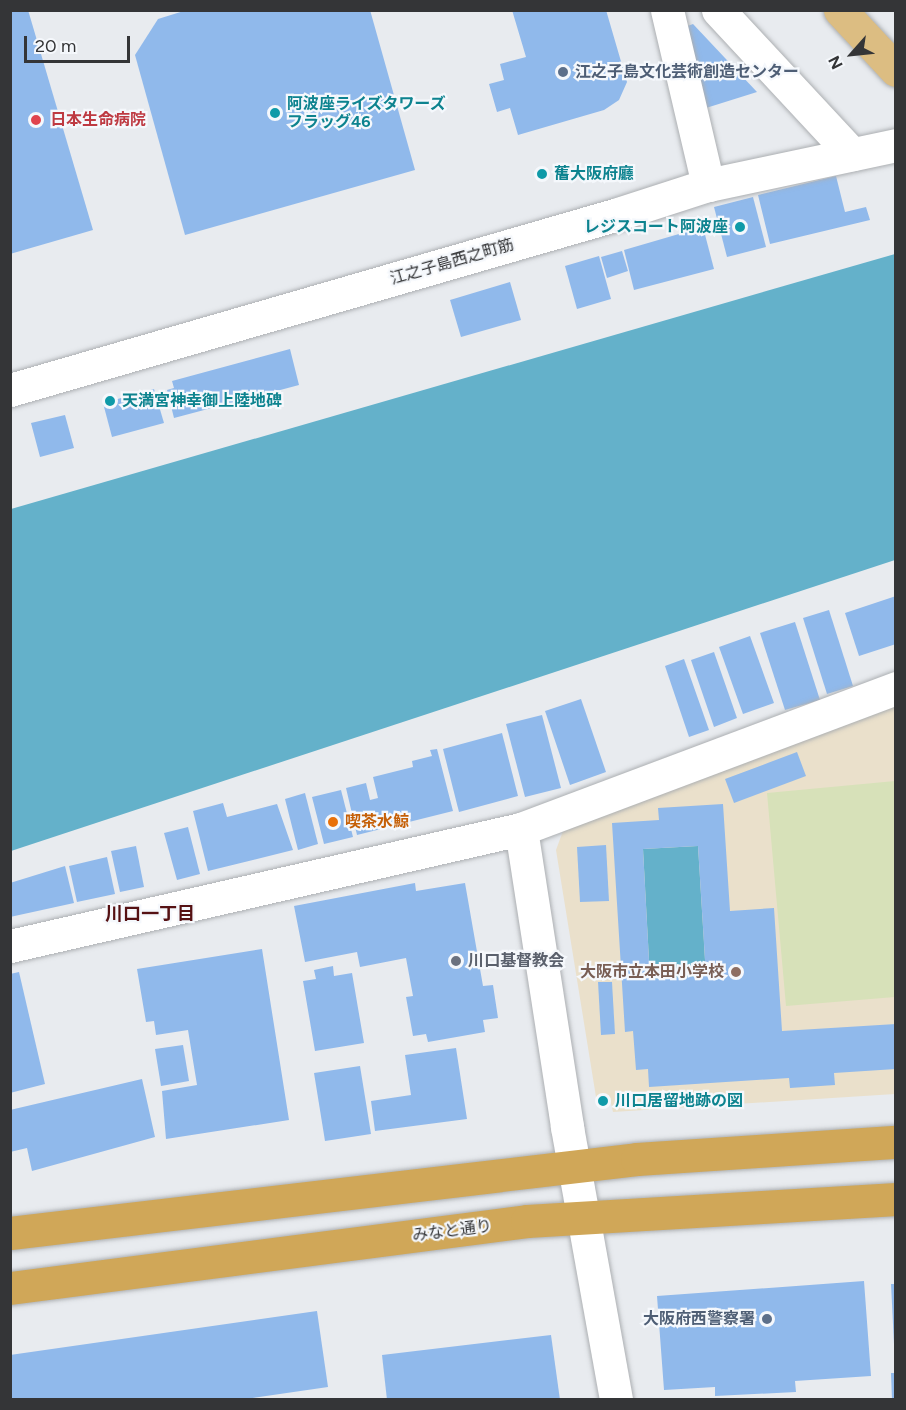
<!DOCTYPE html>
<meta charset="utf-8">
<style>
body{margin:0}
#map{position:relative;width:906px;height:1410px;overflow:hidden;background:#e8ebef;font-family:Figtree,"Noto Sans JP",sans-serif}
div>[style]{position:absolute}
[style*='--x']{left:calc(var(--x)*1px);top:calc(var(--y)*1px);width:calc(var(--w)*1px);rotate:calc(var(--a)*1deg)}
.education>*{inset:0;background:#eae0cb}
.green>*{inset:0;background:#d7e1b9}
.water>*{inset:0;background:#64b1ca}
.building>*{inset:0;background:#90b9eb}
.roads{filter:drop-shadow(0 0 2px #acafb2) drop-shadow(0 0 2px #acafb2)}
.minor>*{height:33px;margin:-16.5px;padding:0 16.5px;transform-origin:16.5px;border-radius:16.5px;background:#fff}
.tertiary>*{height:33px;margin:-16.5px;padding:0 16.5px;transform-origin:16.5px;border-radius:16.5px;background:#fff}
.primary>*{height:33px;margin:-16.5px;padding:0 16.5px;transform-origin:16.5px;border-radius:16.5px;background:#dcbd82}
.trunk>*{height:33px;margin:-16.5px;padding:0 16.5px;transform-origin:16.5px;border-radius:16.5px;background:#d0a758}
.dots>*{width:16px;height:16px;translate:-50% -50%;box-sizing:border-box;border:3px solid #f5f8fc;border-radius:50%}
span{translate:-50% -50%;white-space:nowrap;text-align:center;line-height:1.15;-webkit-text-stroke:4.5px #f5f8fc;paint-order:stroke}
.service-label{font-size:16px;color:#4e5e75;font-weight:700}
.left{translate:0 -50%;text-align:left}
.right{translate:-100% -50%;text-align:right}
.culture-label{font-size:16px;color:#0d838f;font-weight:700}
.health-label{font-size:16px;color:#be3a42;font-weight:700}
.street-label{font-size:16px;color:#343537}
.food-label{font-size:16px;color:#c56008;font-weight:700}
.worship-label{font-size:16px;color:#5b616d;font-weight:700}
.education-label{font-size:16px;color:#785e54;font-weight:700}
.neighbourhood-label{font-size:18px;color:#551113;font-weight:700}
.frame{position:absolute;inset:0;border:12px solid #343537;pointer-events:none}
.north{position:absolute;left:822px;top:24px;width:60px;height:60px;-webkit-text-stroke:4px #f5f8fc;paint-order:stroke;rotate:243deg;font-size:16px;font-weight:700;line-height:24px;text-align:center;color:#343537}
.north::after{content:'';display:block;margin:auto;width:21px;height:27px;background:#343537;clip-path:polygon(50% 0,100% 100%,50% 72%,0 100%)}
.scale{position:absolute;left:24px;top:36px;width:106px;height:27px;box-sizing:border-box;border:3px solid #343537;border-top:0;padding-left:8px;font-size:18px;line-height:21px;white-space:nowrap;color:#343537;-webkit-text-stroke:4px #f5f8fc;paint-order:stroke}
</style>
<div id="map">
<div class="education">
<i style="clip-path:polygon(895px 703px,895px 1094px,613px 1112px,609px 1095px,596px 1097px,556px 850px,563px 831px)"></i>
</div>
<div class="green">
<i style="clip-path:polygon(895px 781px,895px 997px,786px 1006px,767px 793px)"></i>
</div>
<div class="water">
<i style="clip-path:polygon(895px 254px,895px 560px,11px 851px,11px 509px)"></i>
<i style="clip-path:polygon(698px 846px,706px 976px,650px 979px,643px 849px)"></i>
</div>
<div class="building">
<i style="clip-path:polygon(10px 10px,28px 10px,93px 230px,10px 254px)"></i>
<i style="clip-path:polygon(187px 10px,370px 10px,415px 170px,185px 235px,135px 55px,158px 19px)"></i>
<i style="clip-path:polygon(512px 10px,606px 10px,627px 82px,619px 100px,604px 110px,518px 135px,510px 108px,497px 112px,489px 84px,504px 80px,500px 64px,526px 57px)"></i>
<i style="clip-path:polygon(693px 24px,757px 92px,706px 108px,685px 27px)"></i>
<i style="clip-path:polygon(836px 176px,845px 212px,866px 207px,870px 220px,770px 244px,758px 195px)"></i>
<i style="clip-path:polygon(753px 197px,766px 247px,727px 257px,714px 207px)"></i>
<i style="clip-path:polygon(703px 227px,714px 269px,634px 290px,624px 250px)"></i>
<i style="clip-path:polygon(622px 251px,628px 271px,607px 278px,601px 257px)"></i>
<i style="clip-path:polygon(599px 256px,611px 299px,577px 309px,565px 266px)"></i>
<i style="clip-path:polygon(510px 282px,521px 320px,461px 337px,450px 300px)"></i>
<i style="clip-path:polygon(290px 349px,299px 385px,174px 418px,167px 390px,174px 388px,172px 381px)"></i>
<i style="clip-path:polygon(154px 389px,164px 423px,112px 437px,103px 403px)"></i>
<i style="clip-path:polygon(65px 415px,74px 448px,40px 457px,31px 423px)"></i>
<i style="clip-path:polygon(896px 596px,896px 644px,859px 656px,845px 613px)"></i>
<i style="clip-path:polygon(829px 610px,853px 686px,827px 694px,803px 618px)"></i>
<i style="clip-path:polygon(795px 622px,820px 700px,785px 710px,760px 633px)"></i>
<i style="clip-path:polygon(750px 636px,774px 703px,743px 714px,719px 647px)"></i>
<i style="clip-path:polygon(714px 652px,737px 718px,714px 727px,691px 660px)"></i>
<i style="clip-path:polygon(684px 659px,709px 730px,689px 737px,665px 666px)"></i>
<i style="clip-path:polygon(581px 699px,606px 772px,570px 785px,545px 711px)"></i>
<i style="clip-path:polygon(542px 715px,561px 788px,525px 797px,506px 724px)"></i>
<i style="clip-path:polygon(502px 733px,518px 796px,459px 812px,443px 749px)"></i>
<i style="clip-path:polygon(437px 749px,453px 811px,357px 835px,346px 788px,366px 783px,370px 800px,378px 798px,373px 777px,413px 767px,412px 761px,432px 756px,430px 750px)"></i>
<i style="clip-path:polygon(797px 752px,806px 776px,734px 803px,725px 779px)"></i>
<i style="clip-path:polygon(341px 790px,353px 837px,324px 844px,312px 797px)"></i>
<i style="clip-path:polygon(305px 793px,318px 844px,298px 850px,285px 799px)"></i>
<i style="clip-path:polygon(223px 803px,227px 817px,277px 804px,293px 850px,208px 871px,193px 811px)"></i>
<i style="clip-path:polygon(evenodd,723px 804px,730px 911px,774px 908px,782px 1031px,896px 1024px,896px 1069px,834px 1073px,835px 1085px,790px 1088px,789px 1078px,649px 1087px,648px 1069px,636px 1070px,633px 1031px,625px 1032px,612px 823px,659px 820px,658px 808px,723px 804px,698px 846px,706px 976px,650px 979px,643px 849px,698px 846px)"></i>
<i style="clip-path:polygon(188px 827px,200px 874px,177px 880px,164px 833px)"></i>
<i style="clip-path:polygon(606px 845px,609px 901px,580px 902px,577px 847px)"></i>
<i style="clip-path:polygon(136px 846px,144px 887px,120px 892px,111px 851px)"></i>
<i style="clip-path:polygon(107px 857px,115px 894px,77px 902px,69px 866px)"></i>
<i style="clip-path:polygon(65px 866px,74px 903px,10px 917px,10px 883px)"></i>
<i style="clip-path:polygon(415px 883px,416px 891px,465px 883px,483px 986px,493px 985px,498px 1018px,483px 1020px,485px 1032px,428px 1042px,426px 1034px,413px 1036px,406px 997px,413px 996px,406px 958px,360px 967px,357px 952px,305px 962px,294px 906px)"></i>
<i style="clip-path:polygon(262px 949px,289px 1120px,166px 1139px,162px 1091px,197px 1085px,188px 1030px,156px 1035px,154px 1021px,146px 1022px,137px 969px)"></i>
<i style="clip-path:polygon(333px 966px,334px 976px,352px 973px,364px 1043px,315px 1051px,303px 981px,316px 979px,314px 970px)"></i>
<i style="clip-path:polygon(19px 972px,45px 1084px,10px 1093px,10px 974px)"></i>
<i style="clip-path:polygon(598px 982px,612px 982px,615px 1034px,601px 1035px)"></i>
<i style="clip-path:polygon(183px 1045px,189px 1081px,161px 1086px,155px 1049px)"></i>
<i style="clip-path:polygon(456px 1048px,467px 1119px,375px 1131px,371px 1101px,411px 1095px,405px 1055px)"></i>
<i style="clip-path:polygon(360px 1066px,371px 1134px,325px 1141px,314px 1073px)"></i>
<i style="clip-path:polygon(142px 1079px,155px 1137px,32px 1171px,27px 1148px,10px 1152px,10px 1110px)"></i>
<i style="clip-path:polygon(864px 1281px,871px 1376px,795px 1381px,796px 1392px,715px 1396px,715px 1387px,664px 1390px,657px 1296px)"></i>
<i style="clip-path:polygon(891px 1284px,896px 1284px,896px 1344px,894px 1344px)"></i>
<i style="clip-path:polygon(317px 1311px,328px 1387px,238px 1400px,10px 1400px,10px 1355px)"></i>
<i style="clip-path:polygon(551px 1335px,560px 1400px,387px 1400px,382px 1355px)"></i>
<i style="clip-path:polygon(891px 1373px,896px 1373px,896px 1400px,892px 1400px)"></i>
</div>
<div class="roads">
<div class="minor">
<i style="--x:667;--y:10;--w:180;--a:76.8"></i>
<i style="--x:718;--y:10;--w:197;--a:47.1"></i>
<i style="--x:618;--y:214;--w:95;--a:-17.9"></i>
<i style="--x:708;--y:185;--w:192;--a:-12"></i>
<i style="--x:521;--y:829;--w:302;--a:81.2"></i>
<i style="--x:567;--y:1127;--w:277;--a:79.8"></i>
<i style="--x:10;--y:946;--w:524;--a:-12.9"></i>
<i style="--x:521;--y:829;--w:401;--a:-20.6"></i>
</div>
<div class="tertiary">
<i style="--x:10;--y:390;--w:633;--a:-16.14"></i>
</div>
<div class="primary">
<i style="--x:840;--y:10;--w:82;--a:47"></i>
</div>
<div class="trunk">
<i style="--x:10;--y:1233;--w:631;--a:-6.73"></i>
<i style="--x:637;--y:1159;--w:260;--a:-3.8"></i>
<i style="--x:10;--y:1288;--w:521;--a:-7.38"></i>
<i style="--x:527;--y:1221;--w:370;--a:-3.4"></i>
</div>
</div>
<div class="dots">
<i style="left:563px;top:72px;background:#5c6f8a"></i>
<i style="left:275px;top:113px;background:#0f9aa8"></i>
<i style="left:36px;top:120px;background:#e0444e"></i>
<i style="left:542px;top:174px;background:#0f9aa8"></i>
<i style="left:740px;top:227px;background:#0f9aa8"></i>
<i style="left:110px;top:401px;background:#0f9aa8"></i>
<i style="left:333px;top:822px;background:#e8710a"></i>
<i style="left:456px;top:961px;background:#6b7280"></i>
<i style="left:736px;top:972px;background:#8d6e63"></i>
<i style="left:603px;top:1101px;background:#0f9aa8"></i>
<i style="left:767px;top:1319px;background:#5c6f8a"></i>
</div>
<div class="service-label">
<span class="left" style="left:575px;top:72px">江之子島文化芸術創造センター</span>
<span class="right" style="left:755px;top:1319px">大阪府西警察署</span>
</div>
<div class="culture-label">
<span class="left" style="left:287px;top:113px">阿波座ライズタワーズ<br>フラッグ46</span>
<span class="left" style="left:554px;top:174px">𦾔大阪府廳</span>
<span class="right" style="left:728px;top:227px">レジスコート阿波座</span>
<span class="left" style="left:122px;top:401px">天満宮神幸御上陸地碑</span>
<span class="left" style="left:615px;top:1101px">川口居留地跡の図</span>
</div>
<div class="health-label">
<span class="left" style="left:50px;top:120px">日本生命病院</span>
</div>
<div class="street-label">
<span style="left:452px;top:262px;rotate:-16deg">江之子島西之町筋</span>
<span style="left:452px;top:1231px;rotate:-7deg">みなと通り</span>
</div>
<div class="food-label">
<span class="left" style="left:345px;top:822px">喫茶水鯨</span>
</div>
<div class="worship-label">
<span class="left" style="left:468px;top:961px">川口基督教会</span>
</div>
<div class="education-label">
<span class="right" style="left:724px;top:972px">大阪市立本田小学校</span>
</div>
<div class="neighbourhood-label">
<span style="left:150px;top:914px">川口一丁目</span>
</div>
<div class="frame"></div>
<div class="north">N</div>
<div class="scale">20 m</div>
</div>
